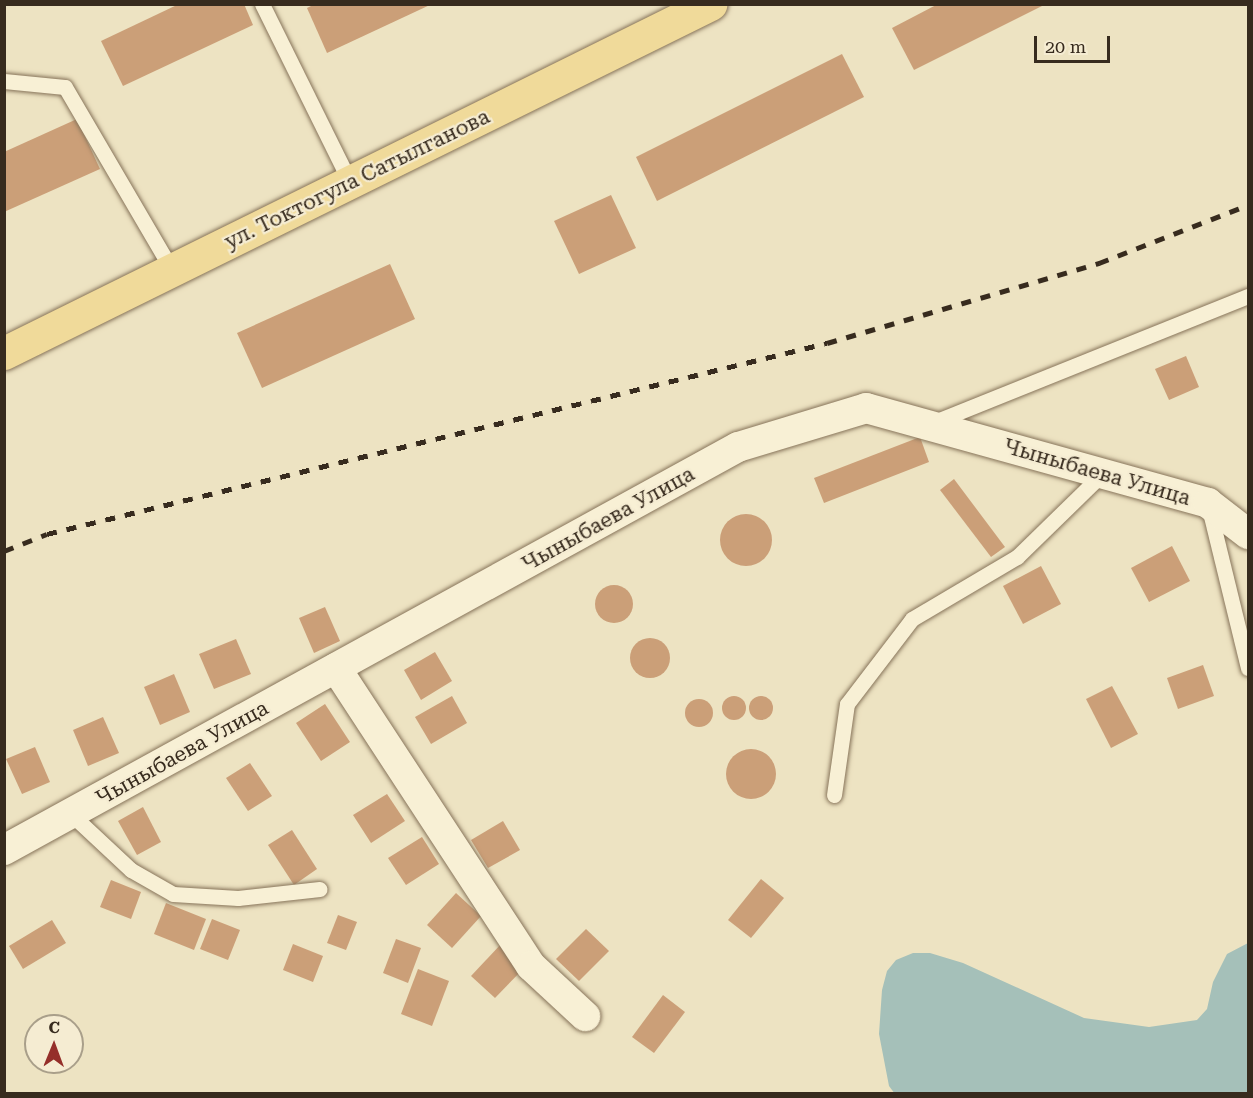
<!DOCTYPE html>
<meta charset="utf-8">
<style>
body{margin:0}
#map{position:relative;width:1253px;height:1098px;overflow:hidden;background:#ede3c2;font-family:"Roboto Serif",serif}
div>[style]{position:absolute}
[style*='--x']{left:calc(var(--x)*1px);top:calc(var(--y)*1px);width:calc(var(--w)*1px);rotate:calc(var(--a)*1deg)}
.water>*{inset:0;background:#a5c0b9}
.building>*{inset:0;background:#cb9f78}
.round{border-radius:50%}
.roads{filter:drop-shadow(0 0 2px #87745a) drop-shadow(0 0 2px #87745a)}
.lane>*{height:15px;margin:-7.5px;padding:0 7.5px;transform-origin:7.5px;border-radius:7.5px;background:#f8f0d5}
.street>*{height:30px;margin:-15px;padding:0 15px;transform-origin:15px;border-radius:15px;background:#f8f0d5}
.primary>*{height:33px;margin:-16.5px;padding:0 16.5px;transform-origin:16.5px;border-radius:16.5px;background:#f0da9a}
.rail>*{height:4.5px;margin-top:-2.25px;transform-origin:0;background:repeating-linear-gradient(90deg,#372b1e 0 10px,transparent 0 20px)}
span{translate:-50% -50%;white-space:nowrap;text-align:center;line-height:1.15;-webkit-text-stroke:4.5px #f5ecd2;paint-order:stroke}
.street-label{font-size:21px;color:#372b1e}
.frame{position:absolute;inset:0;border:6px solid #372b1e;pointer-events:none}
.north{position:absolute;left:24px;top:1014px;width:60px;height:60px;box-sizing:border-box;background:#f5ecd2;border:2px solid #a99f8a;border-radius:50%;rotate:1deg;font-size:16px;font-weight:700;line-height:24px;text-align:center;color:#372b1e}
.north::after{content:'';display:block;margin:auto;width:21px;height:27px;background:#952f2a;clip-path:polygon(50% 0,100% 100%,50% 72%,0 100%)}
.scale{position:absolute;left:1034px;top:36px;width:76px;height:27px;box-sizing:border-box;border:3px solid #372b1e;border-top:0;padding-left:8px;font-size:18px;line-height:21px;white-space:nowrap;color:#372b1e;-webkit-text-stroke:4px #f5ecd2;paint-order:stroke}
</style>
<div id="map">
<div class="water">
<i style="clip-path:polygon(1248px 943px,1248px 1093px,895px 1094px,889px 1086px,879px 1034px,882px 990px,887px 971px,896px 960px,913px 953px,930px 953px,963px 963px,1084px 1018px,1149px 1027px,1197px 1020px,1207px 1009px,1213px 982px,1227px 954px)"></i>
</div>
<div class="building">
<i style="clip-path:polygon(179px 4px,244px 4px,253px 25px,123px 86px,101px 41px)"></i>
<i style="clip-path:polygon(315px 4px,432px 4px,327px 53px,307px 8px)"></i>
<i style="clip-path:polygon(938px 4px,1046px 4px,914px 70px,892px 28px)"></i>
<i style="clip-path:polygon(842px 54px,864px 97px,657px 201px,636px 157px)"></i>
<i style="clip-path:polygon(77px 119px,100px 169px,4px 212px,4px 152px)"></i>
<i style="clip-path:polygon(611px 195px,636px 248px,579px 274px,554px 221px)"></i>
<i style="clip-path:polygon(390px 264px,415px 319px,262px 388px,237px 333px)"></i>
<i style="clip-path:polygon(1186px 356px,1199px 387px,1169px 400px,1155px 369px)"></i>
<i style="clip-path:polygon(920px 437px,929px 462px,824px 503px,814px 478px)"></i>
<i style="clip-path:polygon(954px 479px,1005px 547px,991px 557px,940px 490px)"></i>
<i class="round" style="left:720px;top:514px;width:52px;height:52px"></i>
<i style="clip-path:polygon(1172px 546px,1190px 581px,1149px 602px,1131px 568px)"></i>
<i style="clip-path:polygon(1041px 566px,1061px 604px,1023px 624px,1003px 586px)"></i>
<i class="round" style="left:595px;top:585px;width:38px;height:38px"></i>
<i style="clip-path:polygon(325px 607px,340px 641px,314px 653px,299px 618px)"></i>
<i class="round" style="left:630px;top:638px;width:40px;height:40px"></i>
<i style="clip-path:polygon(236px 639px,251px 674px,214px 689px,199px 654px)"></i>
<i style="clip-path:polygon(435px 652px,452px 681px,421px 700px,404px 670px)"></i>
<i style="clip-path:polygon(1203px 665px,1214px 696px,1178px 709px,1167px 678px)"></i>
<i style="clip-path:polygon(174px 674px,190px 712px,160px 725px,144px 687px)"></i>
<i style="clip-path:polygon(1112px 686px,1138px 734px,1111px 748px,1086px 699px)"></i>
<i class="round" style="left:749px;top:696px;width:24px;height:24px"></i>
<i class="round" style="left:722px;top:696px;width:24px;height:24px"></i>
<i style="clip-path:polygon(452px 696px,467px 723px,431px 744px,415px 717px)"></i>
<i class="round" style="left:685px;top:699px;width:28px;height:28px"></i>
<i style="clip-path:polygon(325px 704px,350px 742px,321px 761px,296px 723px)"></i>
<i style="clip-path:polygon(103px 717px,119px 753px,88px 766px,73px 730px)"></i>
<i style="clip-path:polygon(35px 747px,50px 782px,22px 794px,6px 759px)"></i>
<i class="round" style="left:726px;top:749px;width:50px;height:50px"></i>
<i style="clip-path:polygon(250px 763px,272px 796px,248px 811px,226px 778px)"></i>
<i style="clip-path:polygon(387px 794px,405px 821px,371px 843px,353px 815px)"></i>
<i style="clip-path:polygon(143px 807px,161px 842px,137px 855px,118px 821px)"></i>
<i style="clip-path:polygon(503px 821px,520px 850px,488px 868px,471px 840px)"></i>
<i style="clip-path:polygon(292px 830px,317px 869px,294px 885px,268px 845px)"></i>
<i style="clip-path:polygon(422px 837px,439px 864px,406px 885px,388px 858px)"></i>
<i style="clip-path:polygon(761px 879px,784px 898px,751px 938px,728px 920px)"></i>
<i style="clip-path:polygon(111px 880px,141px 892px,131px 919px,100px 907px)"></i>
<i style="clip-path:polygon(456px 893px,481px 916px,452px 948px,427px 925px)"></i>
<i style="clip-path:polygon(166px 903px,206px 919px,194px 950px,154px 934px)"></i>
<i style="clip-path:polygon(338px 915px,357px 922px,346px 950px,327px 943px)"></i>
<i style="clip-path:polygon(212px 919px,240px 930px,228px 960px,200px 949px)"></i>
<i style="clip-path:polygon(52px 920px,66px 943px,23px 969px,9px 946px)"></i>
<i style="clip-path:polygon(586px 929px,609px 951px,579px 981px,556px 959px)"></i>
<i style="clip-path:polygon(396px 939px,421px 948px,408px 983px,383px 973px)"></i>
<i style="clip-path:polygon(502px 943px,526px 966px,495px 998px,471px 976px)"></i>
<i style="clip-path:polygon(293px 944px,323px 956px,313px 982px,283px 970px)"></i>
<i style="clip-path:polygon(418px 969px,449px 981px,432px 1026px,401px 1014px)"></i>
<i style="clip-path:polygon(663px 995px,685px 1012px,654px 1053px,632px 1037px)"></i>
</div>
<div class="roads">
<div class="lane">
<i style="--x:262;--y:4;--w:199;--a:63.7"></i>
<i style="--x:4;--y:81;--w:61;--a:5.6"></i>
<i style="--x:65;--y:87;--w:212;--a:59.7"></i>
<i style="--x:932;--y:423;--w:341;--a:-21.9"></i>
<i style="--x:1209;--y:508;--w:165;--a:76.3"></i>
<i style="--x:834;--y:795;--w:92;--a:-81.9"></i>
<i style="--x:847;--y:704;--w:107;--a:-52.6"></i>
<i style="--x:912;--y:619;--w:122;--a:-30.6"></i>
<i style="--x:1017;--y:557;--w:120;--a:-44.3"></i>
<i style="--x:71;--y:814;--w:82;--a:43"></i>
<i style="--x:131;--y:870;--w:48;--a:29.7"></i>
<i style="--x:173;--y:894;--w:65;--a:3.5"></i>
<i style="--x:238;--y:898;--w:82;--a:-6.3"></i>
</div>
<div class="street">
<i style="--x:336;--y:668;--w:356;--a:56.8"></i>
<i style="--x:531;--y:966;--w:74;--a:42.8"></i>
<i style="--x:4;--y:850;--w:837;--a:-28.77"></i>
<i style="--x:738;--y:447;--w:134;--a:-16.9"></i>
<i style="--x:866;--y:408;--w:355;--a:15.5"></i>
<i style="--x:1208;--y:503;--w:51;--a:37.8"></i>
</div>
<div class="primary">
<i style="--x:4;--y:353;--w:788;--a:-26.3"></i>
</div>
</div>
<div class="rail">
<i style="--x:4;--y:551;--w:46;--a:-21.6"></i>
<i style="--x:47;--y:534;--w:803;--a:-13.76"></i>
<i style="--x:827;--y:343;--w:284;--a:-16.4"></i>
<i style="--x:1099;--y:263;--w:160;--a:-21.3"></i>
</div>
<div class="street-label">
<span style="left:357px;top:179px;rotate:-26deg">ул. Токтогула Сатылганова</span>
<span style="left:1097px;top:472px;rotate:16deg">Чыныбаева Улица</span>
<span style="left:608px;top:519px;rotate:-29deg">Чыныбаева Улица</span>
<span style="left:182px;top:753px;rotate:-29deg">Чыныбаева Улица</span>
</div>
<div class="frame"></div>
<div class="north">С</div>
<div class="scale">20 m</div>
</div>
